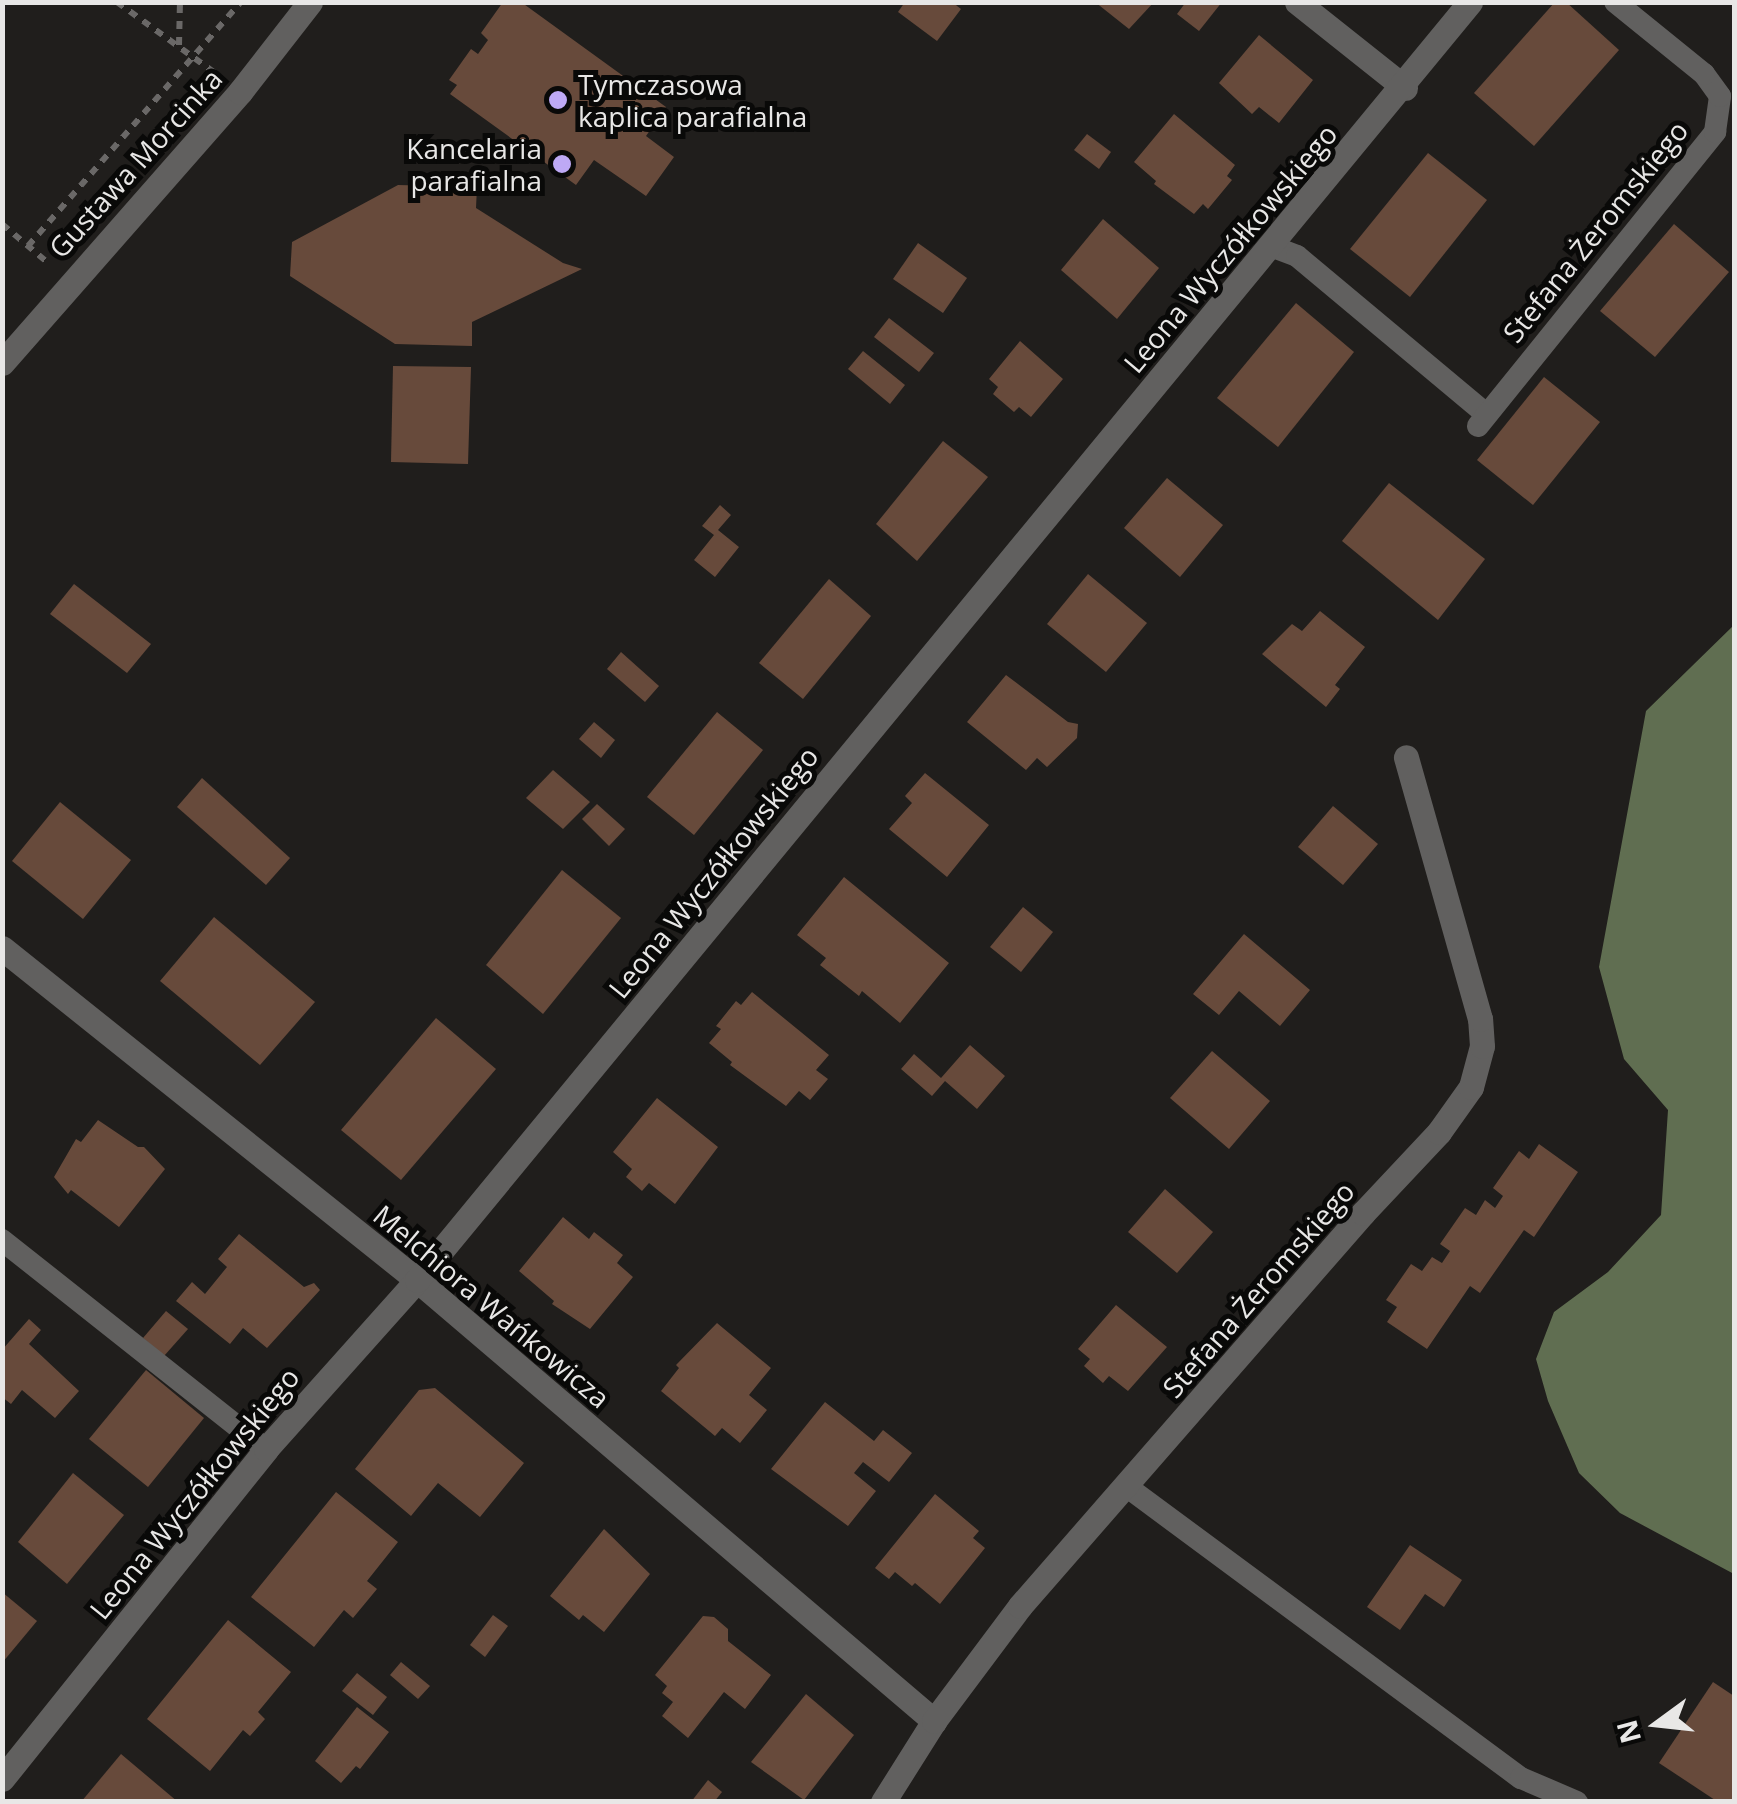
<!DOCTYPE html>
<meta charset="utf-8">
<style>
body{margin:0}
#map{position:relative;width:1737px;height:1804px;overflow:hidden;background:#201e1c;font-family:"Open Sans",sans-serif}
div>[style]{position:absolute}
[style*='--x']{left:calc(var(--x)*1px);top:calc(var(--y)*1px);width:calc(var(--w)*1px);rotate:calc(var(--a)*1deg)}
.water>*{inset:0;background:#606e51}
.building>*{inset:0;background:#674a3b}
.path>*{height:6px;margin-top:-3px;transform-origin:0;background:repeating-linear-gradient(90deg,#6a6867 0 8px,transparent 0 16px)}
.service>*{height:22px;margin:-11px;padding:0 11px;transform-origin:11px;border-radius:11px;background:#61605f}
.minor>*{height:25px;margin:-12.5px;padding:0 12.5px;transform-origin:12.5px;border-radius:12.5px;background:#61605f}
.dots>*{width:28px;height:28px;translate:-50% -50%;box-sizing:border-box;border:5px solid #090908;border-radius:50%}
span{translate:-50% -50%;white-space:nowrap;text-align:center;line-height:1.15;-webkit-text-stroke:10px #090908;paint-order:stroke}
.poi-label{font-size:28px;color:#e8e7e6}
.left{translate:0 -50%;text-align:left}
.right{translate:-100% -50%;text-align:right}
.street-label{font-size:28px;color:#e8e7e6}
.frame{position:absolute;inset:0;border:5px solid #e8e7e6;pointer-events:none}
.north{position:absolute;left:1607px;top:1674px;width:100px;height:100px;-webkit-text-stroke:8px #090908;paint-order:stroke;rotate:255deg;font-size:28px;font-weight:700;line-height:40px;text-align:center;color:#e8e7e6}
.north::after{content:'';display:block;margin:auto;width:35px;height:45px;background:#e8e7e6;clip-path:polygon(50% 0,100% 100%,50% 72%,0 100%)}
</style>
<div id="map">
<div class="water">
<i style="clip-path:polygon(1734px 625px,1734px 1574px,1620px 1513px,1579px 1473px,1548px 1401px,1536px 1359px,1554px 1312px,1608px 1272px,1661px 1215px,1668px 1110px,1624px 1059px,1599px 967px,1646px 711px)"></i>
</div>
<div class="building">
<i style="clip-path:polygon(503px 2px,521px 2px,666px 107px,646px 136px,674px 157px,646px 196px,594px 160px,576px 185px,450px 94px,457px 85px,449px 80px,471px 49px,478px 54px,488px 40px,481px 33px)"></i>
<i style="clip-path:polygon(905px 2px,952px 2px,961px 9px,937px 41px,898px 12px)"></i>
<i style="clip-path:polygon(1095px 2px,1154px 2px,1129px 29px)"></i>
<i style="clip-path:polygon(1186px 2px,1222px 2px,1199px 31px,1177px 14px)"></i>
<i style="clip-path:polygon(1555px 2px,1566px 2px,1619px 50px,1534px 146px,1474px 93px)"></i>
<i style="clip-path:polygon(1259px 35px,1313px 80px,1279px 123px,1259px 107px,1252px 114px,1219px 83px)"></i>
<i style="clip-path:polygon(1174px 114px,1235px 165px,1227px 176px,1232px 180px,1208px 209px,1203px 204px,1194px 214px,1154px 184px,1156px 181px,1134px 162px)"></i>
<i style="clip-path:polygon(1087px 134px,1111px 152px,1099px 169px,1074px 150px)"></i>
<i style="clip-path:polygon(1428px 153px,1487px 200px,1410px 297px,1350px 249px)"></i>
<i style="clip-path:polygon(398px 185px,477px 187px,476px 208px,563px 263px,582px 269px,472px 322px,472px 346px,395px 344px,290px 276px,292px 242px)"></i>
<i style="clip-path:polygon(1103px 219px,1159px 268px,1117px 319px,1061px 270px)"></i>
<i style="clip-path:polygon(1674px 224px,1729px 272px,1655px 357px,1600px 311px)"></i>
<i style="clip-path:polygon(918px 243px,967px 278px,943px 313px,893px 279px)"></i>
<i style="clip-path:polygon(1296px 303px,1354px 352px,1278px 447px,1217px 398px)"></i>
<i style="clip-path:polygon(889px 318px,934px 353px,919px 372px,874px 337px)"></i>
<i style="clip-path:polygon(1020px 341px,1063px 379px,1031px 417px,1019px 407px,1014px 412px,993px 394px,998px 387px,989px 379px)"></i>
<i style="clip-path:polygon(863px 351px,905px 385px,890px 404px,848px 369px)"></i>
<i style="clip-path:polygon(393px 366px,471px 367px,468px 464px,391px 462px)"></i>
<i style="clip-path:polygon(1544px 377px,1600px 422px,1533px 505px,1477px 460px)"></i>
<i style="clip-path:polygon(943px 441px,988px 477px,917px 561px,876px 524px)"></i>
<i style="clip-path:polygon(1167px 478px,1223px 525px,1180px 577px,1124px 528px)"></i>
<i style="clip-path:polygon(1389px 483px,1485px 559px,1438px 620px,1342px 541px)"></i>
<i style="clip-path:polygon(720px 505px,731px 515px,718px 530px,739px 547px,715px 577px,694px 560px,714px 535px,702px 526px)"></i>
<i style="clip-path:polygon(1088px 574px,1147px 623px,1106px 672px,1047px 624px)"></i>
<i style="clip-path:polygon(829px 579px,871px 616px,803px 699px,759px 663px)"></i>
<i style="clip-path:polygon(74px 584px,151px 644px,127px 673px,50px 614px)"></i>
<i style="clip-path:polygon(1320px 611px,1365px 647px,1335px 685px,1340px 689px,1326px 707px,1262px 654px,1292px 624px,1302px 631px)"></i>
<i style="clip-path:polygon(621px 652px,659px 686px,645px 702px,607px 669px)"></i>
<i style="clip-path:polygon(1006px 675px,1068px 722px,1078px 724px,1077px 738px,1047px 767px,1037px 758px,1026px 770px,967px 722px)"></i>
<i style="clip-path:polygon(717px 712px,763px 750px,694px 835px,647px 797px)"></i>
<i style="clip-path:polygon(594px 722px,615px 740px,601px 758px,579px 739px)"></i>
<i style="clip-path:polygon(553px 770px,590px 802px,563px 829px,526px 798px)"></i>
<i style="clip-path:polygon(925px 773px,989px 825px,947px 877px,889px 829px,912px 803px,905px 796px)"></i>
<i style="clip-path:polygon(202px 778px,290px 858px,266px 885px,177px 807px)"></i>
<i style="clip-path:polygon(60px 802px,131px 860px,83px 919px,12px 861px)"></i>
<i style="clip-path:polygon(597px 804px,625px 829px,609px 846px,582px 819px)"></i>
<i style="clip-path:polygon(1333px 806px,1378px 844px,1343px 885px,1298px 847px)"></i>
<i style="clip-path:polygon(562px 870px,621px 918px,543px 1014px,486px 965px)"></i>
<i style="clip-path:polygon(844px 877px,949px 963px,900px 1023px,862px 991px,859px 996px,820px 965px,826px 958px,797px 935px)"></i>
<i style="clip-path:polygon(1023px 907px,1053px 932px,1021px 972px,990px 947px)"></i>
<i style="clip-path:polygon(214px 917px,315px 1002px,260px 1065px,160px 981px)"></i>
<i style="clip-path:polygon(1244px 934px,1310px 990px,1280px 1026px,1239px 991px,1219px 1015px,1193px 994px)"></i>
<i style="clip-path:polygon(752px 992px,829px 1055px,816px 1070px,828px 1079px,810px 1100px,799px 1091px,786px 1106px,730px 1065px,732px 1062px,709px 1043px,721px 1029px,716px 1026px,736px 1001px,741px 1005px)"></i>
<i style="clip-path:polygon(436px 1018px,496px 1069px,401px 1180px,341px 1130px)"></i>
<i style="clip-path:polygon(970px 1045px,1005px 1076px,977px 1109px,945px 1081px,932px 1096px,901px 1069px,914px 1054px,941px 1078px)"></i>
<i style="clip-path:polygon(1212px 1051px,1270px 1101px,1229px 1149px,1170px 1098px)"></i>
<i style="clip-path:polygon(657px 1098px,718px 1147px,675px 1204px,649px 1183px,642px 1191px,626px 1177px,632px 1169px,613px 1152px)"></i>
<i style="clip-path:polygon(98px 1120px,138px 1147px,144px 1147px,165px 1169px,119px 1227px,71px 1190px,68px 1194px,54px 1177px,76px 1139px,81px 1142px)"></i>
<i style="clip-path:polygon(1539px 1144px,1578px 1172px,1534px 1237px,1524px 1230px,1480px 1293px,1470px 1286px,1427px 1349px,1387px 1322px,1397px 1307px,1386px 1300px,1411px 1264px,1422px 1271px,1432px 1257px,1442px 1263px,1450px 1251px,1440px 1244px,1465px 1208px,1476px 1215px,1485px 1200px,1495px 1208px,1503px 1196px,1493px 1188px,1519px 1151px,1529px 1159px)"></i>
<i style="clip-path:polygon(1165px 1189px,1213px 1232px,1177px 1273px,1128px 1232px)"></i>
<i style="clip-path:polygon(563px 1217px,589px 1239px,594px 1232px,623px 1255px,617px 1263px,633px 1277px,590px 1329px,552px 1304px,554px 1301px,519px 1271px)"></i>
<i style="clip-path:polygon(239px 1234px,304px 1287px,314px 1283px,320px 1290px,267px 1348px,243px 1328px,230px 1344px,176px 1301px,192px 1282px,205px 1294px,227px 1267px,218px 1259px)"></i>
<i style="clip-path:polygon(1116px 1305px,1167px 1347px,1128px 1391px,1109px 1376px,1103px 1383px,1084px 1366px,1090px 1359px,1078px 1349px)"></i>
<i style="clip-path:polygon(166px 1311px,188px 1329px,164px 1356px,143px 1338px)"></i>
<i style="clip-path:polygon(29px 1319px,41px 1330px,29px 1344px,79px 1391px,55px 1418px,22px 1390px,11px 1404px,2px 1397px,2px 1350px)"></i>
<i style="clip-path:polygon(717px 1323px,771px 1368px,749px 1395px,767px 1410px,740px 1443px,722px 1428px,715px 1436px,661px 1391px,679px 1368px,676px 1365px)"></i>
<i style="clip-path:polygon(146px 1370px,204px 1418px,148px 1487px,89px 1439px)"></i>
<i style="clip-path:polygon(435px 1388px,524px 1463px,480px 1517px,438px 1483px,411px 1516px,355px 1469px,419px 1390px)"></i>
<i style="clip-path:polygon(825px 1402px,874px 1441px,883px 1430px,912px 1453px,889px 1482px,863px 1462px,854px 1473px,876px 1491px,848px 1526px,771px 1469px)"></i>
<i style="clip-path:polygon(73px 1473px,124px 1515px,67px 1584px,18px 1542px)"></i>
<i style="clip-path:polygon(336px 1492px,398px 1542px,367px 1581px,377px 1589px,353px 1618px,344px 1610px,314px 1647px,251px 1597px)"></i>
<i style="clip-path:polygon(935px 1494px,979px 1531px,973px 1538px,985px 1548px,940px 1604px,915px 1583px,912px 1586px,895px 1572px,889px 1579px,875px 1568px)"></i>
<i style="clip-path:polygon(604px 1529px,650px 1574px,604px 1632px,583px 1615px,579px 1620px,550px 1596px)"></i>
<i style="clip-path:polygon(1410px 1545px,1462px 1580px,1444px 1607px,1425px 1594px,1400px 1630px,1367px 1607px)"></i>
<i style="clip-path:polygon(2px 1592px,37px 1621px,2px 1663px)"></i>
<i style="clip-path:polygon(493px 1615px,508px 1626px,485px 1657px,470px 1645px)"></i>
<i style="clip-path:polygon(703px 1616px,714px 1617px,728px 1629px,728px 1641px,771px 1675px,745px 1709px,724px 1692px,688px 1738px,662px 1716px,673px 1702px,662px 1693px,667px 1686px,655px 1675px)"></i>
<i style="clip-path:polygon(228px 1620px,291px 1672px,258px 1712px,265px 1719px,250px 1736px,243px 1730px,210px 1771px,147px 1719px)"></i>
<i style="clip-path:polygon(401px 1662px,430px 1686px,418px 1699px,390px 1675px)"></i>
<i style="clip-path:polygon(357px 1673px,387px 1697px,373px 1715px,342px 1691px)"></i>
<i style="clip-path:polygon(1713px 1682px,1734px 1696px,1734px 1802px,1718px 1802px,1659px 1763px)"></i>
<i style="clip-path:polygon(806px 1694px,854px 1735px,804px 1800px,751px 1762px)"></i>
<i style="clip-path:polygon(357px 1707px,389px 1732px,360px 1769px,356px 1766px,341px 1783px,315px 1761px)"></i>
<i style="clip-path:polygon(121px 1754px,178px 1802px,81px 1802px)"></i>
<i style="clip-path:polygon(708px 1780px,722px 1792px,714px 1802px,691px 1802px)"></i>
</div>
<div class="path">
<i style="--x:117;--y:2;--w:121;--a:35.9"></i>
<i style="--x:179;--y:45;--w:43;--a:-88.7"></i>
<i style="--x:2;--y:224;--w:59;--a:40.2"></i>
<i style="--x:28;--y:246;--w:324;--a:-48.9"></i>
</div>
<div class="service">
<i style="--x:1271;--y:246;--w:28;--a:21"></i>
<i style="--x:1297;--y:256;--w:246;--a:39.9"></i>
<i style="--x:1478;--y:426;--w:378;--a:-51.1"></i>
<i style="--x:1715;--y:132;--w:36;--a:-82"></i>
<i style="--x:1720;--y:96;--w:27;--a:-126"></i>
<i style="--x:1704;--y:74;--w:114;--a:-141"></i>
<i style="--x:2;--y:1240;--w:337;--a:38.4"></i>
<i style="--x:1126;--y:1486;--w:491;--a:36.5"></i>
<i style="--x:1521;--y:1778;--w:61;--a:23.2"></i>
</div>
<div class="minor">
<i style="--x:1297;--y:2;--w:138;--a:38.5"></i>
<i style="--x:2;--y:363;--w:361;--a:-48.7"></i>
<i style="--x:240;--y:92;--w:114;--a:-52.1"></i>
<i style="--x:2;--y:948;--w:531;--a:38.66"></i>
<i style="--x:417;--y:1280;--w:680;--a:40.46"></i>
<i style="--x:2;--y:1779;--w:423;--a:-51.3"></i>
<i style="--x:266;--y:1449;--w:227;--a:-48.2"></i>
<i style="--x:417;--y:1280;--w:1656;--a:-50.51"></i>
<i style="--x:883;--y:1802;--w:96;--a:-57.8"></i>
<i style="--x:934;--y:1721;--w:144;--a:-53.2"></i>
<i style="--x:1020;--y:1606;--w:522;--a:-48.89"></i>
<i style="--x:1363;--y:1213;--w:111;--a:-46.8"></i>
<i style="--x:1439;--y:1132;--w:55;--a:-54.6"></i>
<i style="--x:1471;--y:1087;--w:42;--a:-75"></i>
<i style="--x:1482;--y:1046;--w:27;--a:-94"></i>
<i style="--x:1480;--y:1019;--w:272;--a:-105.8"></i>
</div>
<div class="dots">
<i style="left:558px;top:100px;background:#bea9f5"></i>
<i style="left:562px;top:164px;background:#bea9f5"></i>
</div>
<div class="poi-label">
<span class="left" style="left:578px;top:100px">Tymczasowa<br>kaplica parafialna</span>
<span class="right" style="left:542px;top:164px">Kancelaria<br>parafialna</span>
</div>
<div class="street-label">
<span style="left:135px;top:163px;rotate:-48deg">Gustawa Morcinka</span>
<span style="left:1595px;top:231px;rotate:-51deg">Stefana Żeromskiego</span>
<span style="left:1230px;top:248px;rotate:-50deg">Leona Wyczółkowskiego</span>
<span style="left:713px;top:872px;rotate:-51deg">Leona Wyczółkowskiego</span>
<span style="left:1258px;top:1289px;rotate:-49deg">Stefana Żeromskiego</span>
<span style="left:492px;top:1306px;rotate:40deg">Melchiora Wańkowicza</span>
<span style="left:194px;top:1493px;rotate:-51deg">Leona Wyczółkowskiego</span>
</div>
<div class="frame"></div>
<div class="north">N</div>
</div>
